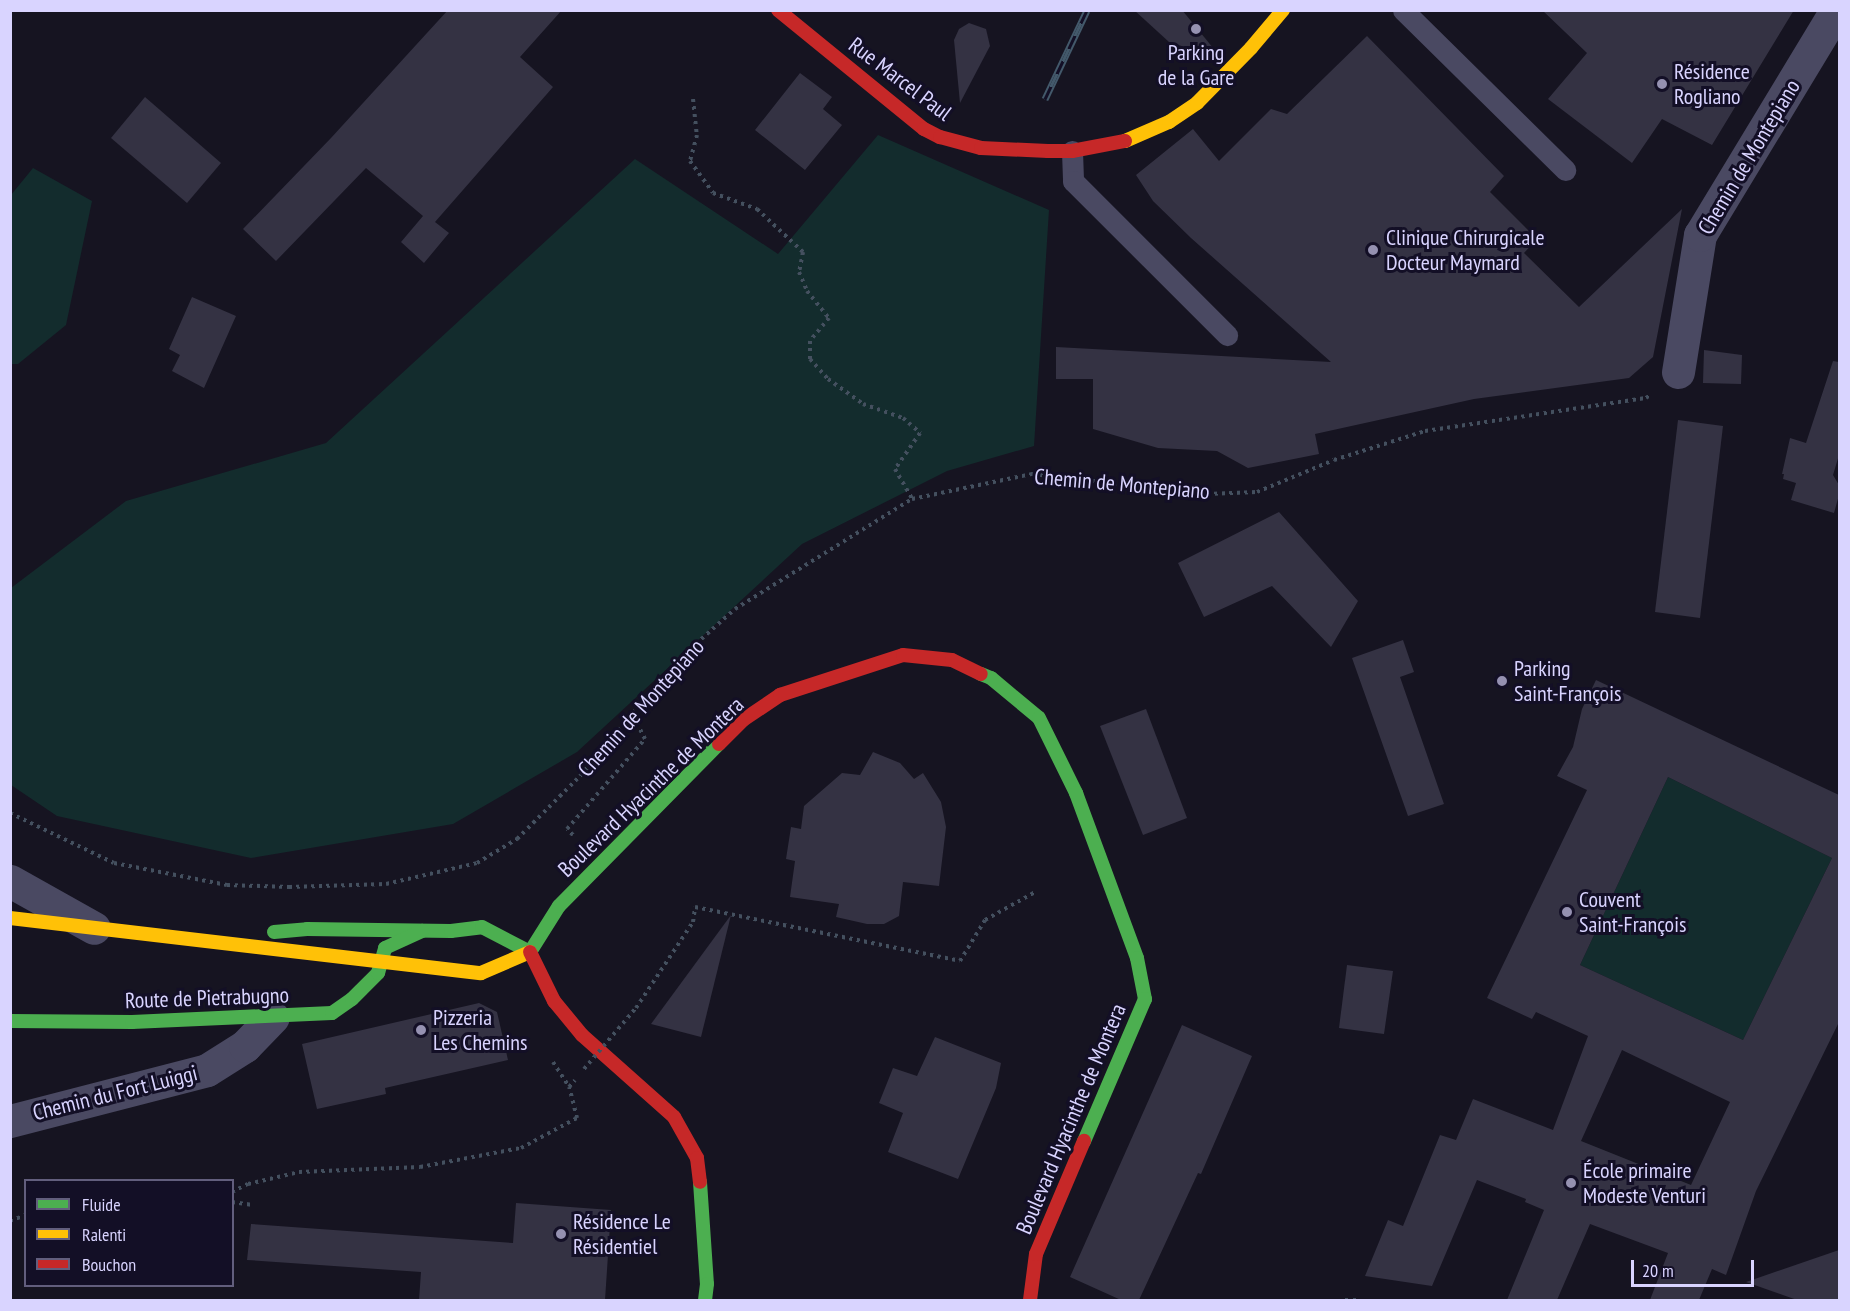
<!DOCTYPE html>
<meta charset="utf-8">
<style>
body{margin:0}
#map{position:relative;width:1850px;height:1311px;overflow:hidden;background:#161421;font-family:"PT Sans Narrow",sans-serif}
div>[style]{position:absolute}
[style*='--x']{left:calc(var(--x)*1px);top:calc(var(--y)*1px);width:calc(var(--w)*1px);rotate:calc(var(--a)*1deg)}
.green>*{inset:0;background:#132c2d}
.building>*{inset:0;background:#343243}
.path>*{height:4px;margin-top:-2px;transform-origin:0;background:repeating-linear-gradient(90deg,#44505f 0 3px,transparent 0 7.5px)}
.lane>*{height:21px;margin:-10.5px;padding:0 10.5px;transform-origin:10.5px;border-radius:10.5px;background:#4a4962}
.street>*{height:33px;margin:-16.5px;padding:0 16.5px;transform-origin:16.5px;border-radius:16.5px;background:#4a4962}
.fast>*{height:14px;margin:-7px;padding:0 7px;transform-origin:7px;border-radius:7px;background:#4caf50}
.slow>*{height:14px;margin:-7px;padding:0 7px;transform-origin:7px;border-radius:7px;background:#ffc107}
.jam>*{height:14px;margin:-7px;padding:0 7px;transform-origin:7px;border-radius:7px;background:#c62828}
.rail>*{height:7px;margin-top:-3.5px;transform-origin:0;background:repeating-linear-gradient(90deg,#130f26 0 14px,#43596b 0 28px);box-sizing:border-box;border-block:2px solid #43596b}
.path-bridge>*{height:4px;margin-top:-2px;transform-origin:0;background:repeating-linear-gradient(90deg,#44505f 0 3px,transparent 0 7.5px)}
.dots>*{width:16px;height:16px;translate:-50% -50%;box-sizing:border-box;border:3px solid #130f26;border-radius:50%}
span{translate:-50% -50%;white-space:nowrap;text-align:center;line-height:1.15;-webkit-text-stroke:6px #130f26;paint-order:stroke}
.poi-label{font-size:22px;color:#d9d4ff}
.left{translate:0 -50%;text-align:left}
.street-label{font-size:22px;color:#d9d4ff}
.frame{position:absolute;inset:0;border:12px solid #d9d4ff;pointer-events:none}
.legend{position:absolute;left:24px;top:1179px;width:210px;height:108px;box-sizing:border-box;background:#130f26;border:2px solid #625e7d;margin:0;padding:8px 10px;list-style:none;font-size:18px;color:#d9d4ff}
.legend li{display:flex;align-items:center;gap:12px;height:30px}
.legend b{width:30px;border:2px solid #625e7d}
.scale{position:absolute;left:1631px;top:1260px;width:123px;height:27px;box-sizing:border-box;border:3px solid #d9d4ff;border-top:0;padding-left:8px;font-size:18px;line-height:21px;white-space:nowrap;color:#d9d4ff;-webkit-text-stroke:4px #130f26;paint-order:stroke}
</style>
<div id="map">
<div class="green">
<i style="clip-path:polygon(878px 135px,1049px 210px,1034px 446px,947px 471px,802px 544px,577px 752px,453px 824px,251px 858px,57px 816px,11px 785px,11px 588px,126px 501px,326px 443px,635px 159px,778px 254px)"></i>
<i style="clip-path:polygon(33px 168px,92px 201px,66px 325px,18px 364px,11px 364px,11px 195px)"></i>
<i style="clip-path:polygon(1668px 777px,1832px 858px,1743px 1040px,1580px 965px)"></i>
</div>
<div class="building">
<i style="clip-path:polygon(448px 10px,562px 10px,520px 57px,553px 87px,435px 222px,449px 233px,424px 263px,401px 242px,423px 216px,366px 168px,276px 261px,243px 229px,331px 138px)"></i>
<i style="clip-path:polygon(1134px 10px,1182px 10px,1218px 54px,1216px 57px,1169px 42px)"></i>
<i style="clip-path:polygon(1542px 10px,1794px 10px,1712px 145px,1662px 119px,1632px 163px,1548px 99px,1587px 53px)"></i>
<i style="clip-path:polygon(969px 23px,986px 29px,990px 46px,960px 103px,954px 40px,959px 29px)"></i>
<i style="clip-path:polygon(1367px 36px,1504px 176px,1490px 192px,1537px 239px,1524px 253px,1579px 307px,1682px 209px,1653px 357px,1629px 378px,1474px 399px,1315px 434px,1319px 454px,1248px 468px,1217px 451px,1158px 448px,1093px 429px,1093px 379px,1056px 379px,1056px 347px,1331px 362px,1191px 238px,1153px 201px,1136px 175px,1193px 129px,1219px 161px,1271px 109px,1287px 114px)"></i>
<i style="clip-path:polygon(800px 73px,832px 97px,823px 109px,842px 125px,805px 170px,755px 130px)"></i>
<i style="clip-path:polygon(145px 97px,221px 163px,187px 203px,111px 138px)"></i>
<i style="clip-path:polygon(192px 297px,236px 316px,204px 388px,172px 371px,180px 355px,169px 349px)"></i>
<i style="clip-path:polygon(1704px 350px,1742px 355px,1741px 384px,1703px 383px)"></i>
<i style="clip-path:polygon(1833px 361px,1839px 362px,1839px 455px,1833px 475px,1839px 485px,1839px 495px,1834px 513px,1791px 500px,1796px 483px,1783px 479px,1784px 474px,1782px 474px,1790px 438px,1806px 443px)"></i>
<i style="clip-path:polygon(1678px 420px,1723px 426px,1700px 618px,1655px 612px)"></i>
<i style="clip-path:polygon(1279px 512px,1358px 601px,1331px 647px,1272px 586px,1204px 617px,1178px 563px)"></i>
<i style="clip-path:polygon(1403px 640px,1414px 672px,1400px 677px,1444px 804px,1408px 816px,1352px 658px)"></i>
<i style="clip-path:polygon(evenodd,1596px 680px,1839px 795px,1839px 1022px,1756px 1191px,1726px 1275px,1712px 1269px,1699px 1300px,1650px 1300px,1668px 1253px,1590px 1224px,1557px 1300px,1507px 1300px,1544px 1210px,1525px 1202px,1526px 1199px,1477px 1180px,1432px 1286px,1365px 1276px,1388px 1220px,1403px 1226px,1440px 1135px,1456px 1140px,1473px 1099px,1553px 1130px,1588px 1036px,1536px 1012px,1532px 1019px,1487px 998px,1587px 790px,1557px 776px,1573px 747px,1582px 709px,1596px 680px,1668px 777px,1832px 858px,1743px 1040px,1580px 965px,1668px 777px,1596px 680px,1622px 1050px,1730px 1102px,1691px 1185px,1581px 1141px,1622px 1050px)"></i>
<i style="clip-path:polygon(1146px 709px,1187px 818px,1143px 835px,1100px 726px)"></i>
<i style="clip-path:polygon(873px 752px,900px 763px,914px 779px,923px 773px,941px 802px,946px 827px,939px 886px,903px 882px,899px 916px,884px 924px,867px 924px,836px 917px,839px 904px,790px 897px,795px 861px,786px 859px,791px 827px,801px 829px,804px 806px,842px 773px,860px 775px)"></i>
<i style="clip-path:polygon(731px 915px,701px 1037px,651px 1024px)"></i>
<i style="clip-path:polygon(1347px 965px,1393px 971px,1384px 1034px,1339px 1028px)"></i>
<i style="clip-path:polygon(479px 1003px,497px 1012px,508px 1060px,385px 1088px,386px 1094px,317px 1109px,302px 1044px)"></i>
<i style="clip-path:polygon(1182px 1025px,1252px 1056px,1201px 1174px,1198px 1173px,1139px 1300px,1121px 1300px,1070px 1277px)"></i>
<i style="clip-path:polygon(935px 1037px,1001px 1063px,996px 1088px,958px 1179px,888px 1152px,903px 1113px,879px 1103px,893px 1068px,917px 1076px)"></i>
<i style="clip-path:polygon(516px 1203px,611px 1210px,605px 1300px,419px 1300px,421px 1272px,247px 1260px,251px 1224px,513px 1243px)"></i>
<i style="clip-path:polygon(1839px 1250px,1839px 1300px,1797px 1300px,1746px 1282px)"></i>
</div>
<div class="path">
<i style="--x:693;--y:99;--w:36;--a:84"></i>
<i style="--x:697;--y:135;--w:27;--a:105"></i>
<i style="--x:690;--y:161;--w:39;--a:54"></i>
<i style="--x:713;--y:193;--w:47;--a:20"></i>
<i style="--x:757;--y:209;--w:63;--a:43.1"></i>
<i style="--x:803;--y:252;--w:20;--a:101"></i>
<i style="--x:799;--y:272;--w:21;--a:67"></i>
<i style="--x:807;--y:291;--w:35;--a:51"></i>
<i style="--x:829;--y:318;--w:30;--a:130"></i>
<i style="--x:810;--y:341;--w:18;--a:90"></i>
<i style="--x:810;--y:359;--w:27;--a:48"></i>
<i style="--x:828;--y:379;--w:43;--a:35.5"></i>
<i style="--x:863;--y:404;--w:42;--a:19.3"></i>
<i style="--x:903;--y:418;--w:23;--a:41"></i>
<i style="--x:920;--y:433;--w:44;--a:124.8"></i>
<i style="--x:895;--y:469;--w:34;--a:60"></i>
<i style="--x:10;--y:813;--w:115;--a:25.7"></i>
<i style="--x:114;--y:863;--w:115;--a:11"></i>
<i style="--x:227;--y:885;--w:62;--a:1.8"></i>
<i style="--x:289;--y:887;--w:97;--a:-1.8"></i>
<i style="--x:386;--y:884;--w:93;--a:-13"></i>
<i style="--x:477;--y:863;--w:47;--a:-31"></i>
<i style="--x:517;--y:839;--w:89;--a:-45"></i>
<i style="--x:580;--y:776;--w:153;--a:-49.8"></i>
<i style="--x:679;--y:659;--w:75;--a:-41.8"></i>
<i style="--x:735;--y:609;--w:208;--a:-31.9"></i>
<i style="--x:912;--y:499;--w:123;--a:-11.8"></i>
<i style="--x:1032;--y:474;--w:176;--a:6.5"></i>
<i style="--x:1207;--y:494;--w:50;--a:-2.3"></i>
<i style="--x:1257;--y:492;--w:83;--a:-22.6"></i>
<i style="--x:1334;--y:460;--w:96;--a:-17.7"></i>
<i style="--x:1425;--y:431;--w:223;--a:-8.5"></i>
<i style="--x:1646;--y:398;--w:5;--a:-37"></i>
<i style="--x:573;--y:835;--w:8;--a:-135"></i>
<i style="--x:567;--y:829;--w:119;--a:-49.1"></i>
<i style="--x:645;--y:739;--w:28;--a:-117"></i>
<i style="--x:636;--y:1008;--w:103;--a:-56.5"></i>
<i style="--x:693;--y:922;--w:15;--a:-82"></i>
<i style="--x:695;--y:907;--w:270;--a:11.5"></i>
<i style="--x:960;--y:961;--w:48;--a:-58.6"></i>
<i style="--x:985;--y:920;--w:57;--a:-29.2"></i>
<i style="--x:553;--y:1062;--w:30;--a:57"></i>
<i style="--x:232;--y:1192;--w:18;--a:-27"></i>
<i style="--x:248;--y:1184;--w:52;--a:-13.2"></i>
<i style="--x:299;--y:1172;--w:121;--a:-2.4"></i>
<i style="--x:420;--y:1167;--w:103;--a:-10.7"></i>
<i style="--x:521;--y:1148;--w:64;--a:-28.2"></i>
<i style="--x:577;--y:1118;--w:32;--a:-104"></i>
<i style="--x:569;--y:1087;--w:9;--a:-49"></i>
<i style="--x:232;--y:1202;--w:21;--a:8"></i>
<i style="--x:10;--y:1221;--w:17;--a:-21"></i>
<i style="--x:1345;--y:1300;--w:12;--a:0"></i>
</div>
<div class="lane">
<i style="--x:1403;--y:10;--w:228;--a:44.6"></i>
<i style="--x:1072;--y:151;--w:30;--a:88"></i>
<i style="--x:1073;--y:181;--w:218;--a:45"></i>
</div>
<div class="street">
<i style="--x:1678;--y:372;--w:139;--a:-80.9"></i>
<i style="--x:1700;--y:235;--w:263;--a:-58.8"></i>
<i style="--x:10;--y:881;--w:96;--a:29.2"></i>
<i style="--x:10;--y:1121;--w:203;--a:-14.5"></i>
<i style="--x:207;--y:1070;--w:45;--a:-32.3"></i>
<i style="--x:245;--y:1046;--w:40;--a:-46"></i>
</div>
<div class="fast">
<i style="--x:981;--y:674;--w:11;--a:22"></i>
<i style="--x:991;--y:678;--w:62;--a:39.8"></i>
<i style="--x:1039;--y:718;--w:84;--a:63.7"></i>
<i style="--x:1076;--y:793;--w:176;--a:69.7"></i>
<i style="--x:1137;--y:958;--w:42;--a:79"></i>
<i style="--x:1145;--y:999;--w:155;--a:113.2"></i>
<i style="--x:274;--y:932;--w:33;--a:-5"></i>
<i style="--x:307;--y:929;--w:144;--a:0.8"></i>
<i style="--x:451;--y:931;--w:31;--a:-7"></i>
<i style="--x:482;--y:927;--w:54;--a:27.5"></i>
<i style="--x:530;--y:952;--w:54;--a:-57.8"></i>
<i style="--x:559;--y:906;--w:228;--a:-45.4"></i>
<i style="--x:10;--y:1021;--w:122;--a:0.5"></i>
<i style="--x:132;--y:1022;--w:200;--a:-2.6"></i>
<i style="--x:332;--y:1013;--w:24;--a:-35"></i>
<i style="--x:352;--y:999;--w:37;--a:-45"></i>
<i style="--x:378;--y:973;--w:26;--a:-74"></i>
<i style="--x:385;--y:948;--w:41;--a:-24.7"></i>
<i style="--x:700;--y:1182;--w:102;--a:86.1"></i>
<i style="--x:707;--y:1284;--w:16;--a:97"></i>
</div>
<div class="slow">
<i style="--x:1125;--y:141;--w:48;--a:-23.4"></i>
<i style="--x:1169;--y:122;--w:34;--a:-34"></i>
<i style="--x:1197;--y:103;--w:77;--a:-45.5"></i>
<i style="--x:1251;--y:48;--w:50;--a:-49.9"></i>
<i style="--x:10;--y:918;--w:474;--a:6.7"></i>
<i style="--x:481;--y:973;--w:53;--a:-23.2"></i>
</div>
<div class="jam">
<i style="--x:778;--y:10;--w:188;--a:39.2"></i>
<i style="--x:924;--y:129;--w:18;--a:27"></i>
<i style="--x:940;--y:137;--w:42;--a:15"></i>
<i style="--x:981;--y:148;--w:67;--a:2.6"></i>
<i style="--x:1048;--y:151;--w:24;--a:0"></i>
<i style="--x:1072;--y:151;--w:54;--a:-10.7"></i>
<i style="--x:719;--y:744;--w:34;--a:-45"></i>
<i style="--x:743;--y:720;--w:45;--a:-34"></i>
<i style="--x:780;--y:695;--w:129;--a:-18"></i>
<i style="--x:903;--y:655;--w:49;--a:5.8"></i>
<i style="--x:952;--y:660;--w:32;--a:26"></i>
<i style="--x:530;--y:952;--w:55;--a:63.9"></i>
<i style="--x:554;--y:1001;--w:44;--a:50.5"></i>
<i style="--x:582;--y:1035;--w:123;--a:41.7"></i>
<i style="--x:674;--y:1117;--w:47;--a:60.7"></i>
<i style="--x:697;--y:1158;--w:24;--a:83"></i>
<i style="--x:1030;--y:1300;--w:46;--a:-82.6"></i>
<i style="--x:1036;--y:1254;--w:123;--a:-67"></i>
</div>
<div class="rail">
<i style="--x:1045;--y:99;--w:98;--a:-64.7"></i>
</div>
<div class="path-bridge">
<i style="--x:584;--y:1069;--w:80;--a:-49.6"></i>
</div>
<div class="dots">
<i style="left:1196px;top:29px;background:#9591b1"></i>
<i style="left:1662px;top:84px;background:#9591b1"></i>
<i style="left:1373px;top:250px;background:#9591b1"></i>
<i style="left:1502px;top:681px;background:#9591b1"></i>
<i style="left:1567px;top:912px;background:#9591b1"></i>
<i style="left:421px;top:1030px;background:#9591b1"></i>
<i style="left:1571px;top:1183px;background:#9591b1"></i>
<i style="left:561px;top:1234px;background:#9591b1"></i>
</div>
<div class="poi-label">
<span style="left:1196px;top:65px">Parking<br>de la Gare</span>
<span class="left" style="left:1674px;top:84px">Résidence<br>Rogliano</span>
<span class="left" style="left:1386px;top:250px">Clinique Chirurgicale<br>Docteur Maymard</span>
<span class="left" style="left:1514px;top:681px">Parking<br>Saint-François</span>
<span class="left" style="left:1579px;top:912px">Couvent<br>Saint-François</span>
<span class="left" style="left:433px;top:1030px">Pizzeria<br>Les Chemins</span>
<span class="left" style="left:1583px;top:1183px">École primaire<br>Modeste Venturi</span>
<span class="left" style="left:573px;top:1234px">Résidence Le<br>Résidentiel</span>
</div>
<div class="street-label">
<span style="left:900px;top:79px;rotate:37deg">Rue Marcel Paul</span>
<span style="left:1749px;top:157px;rotate:-59deg">Chemin de Montepiano</span>
<span style="left:1122px;top:484px;rotate:5deg">Chemin de Montepiano</span>
<span style="left:641px;top:708px;rotate:-48deg">Chemin de Montepiano</span>
<span style="left:651px;top:787px;rotate:-44deg">Boulevard Hyacinthe de Montera</span>
<span style="left:207px;top:998px;rotate:-2deg">Route de Pietrabugno</span>
<span style="left:115px;top:1093px;rotate:-14deg">Chemin du Fort Luiggi</span>
<span style="left:1071px;top:1119px;rotate:-67deg">Boulevard Hyacinthe de Montera</span>
</div>
<div class="frame"></div>
<ul class="legend">
<li><b style="height:8px;background:#4caf50"></b>Fluide</li>
<li><b style="height:8px;background:#ffc107"></b>Ralenti</li>
<li><b style="height:8px;background:#c62828"></b>Bouchon</li>
</ul>
<div class="scale">20 m</div>
</div>
